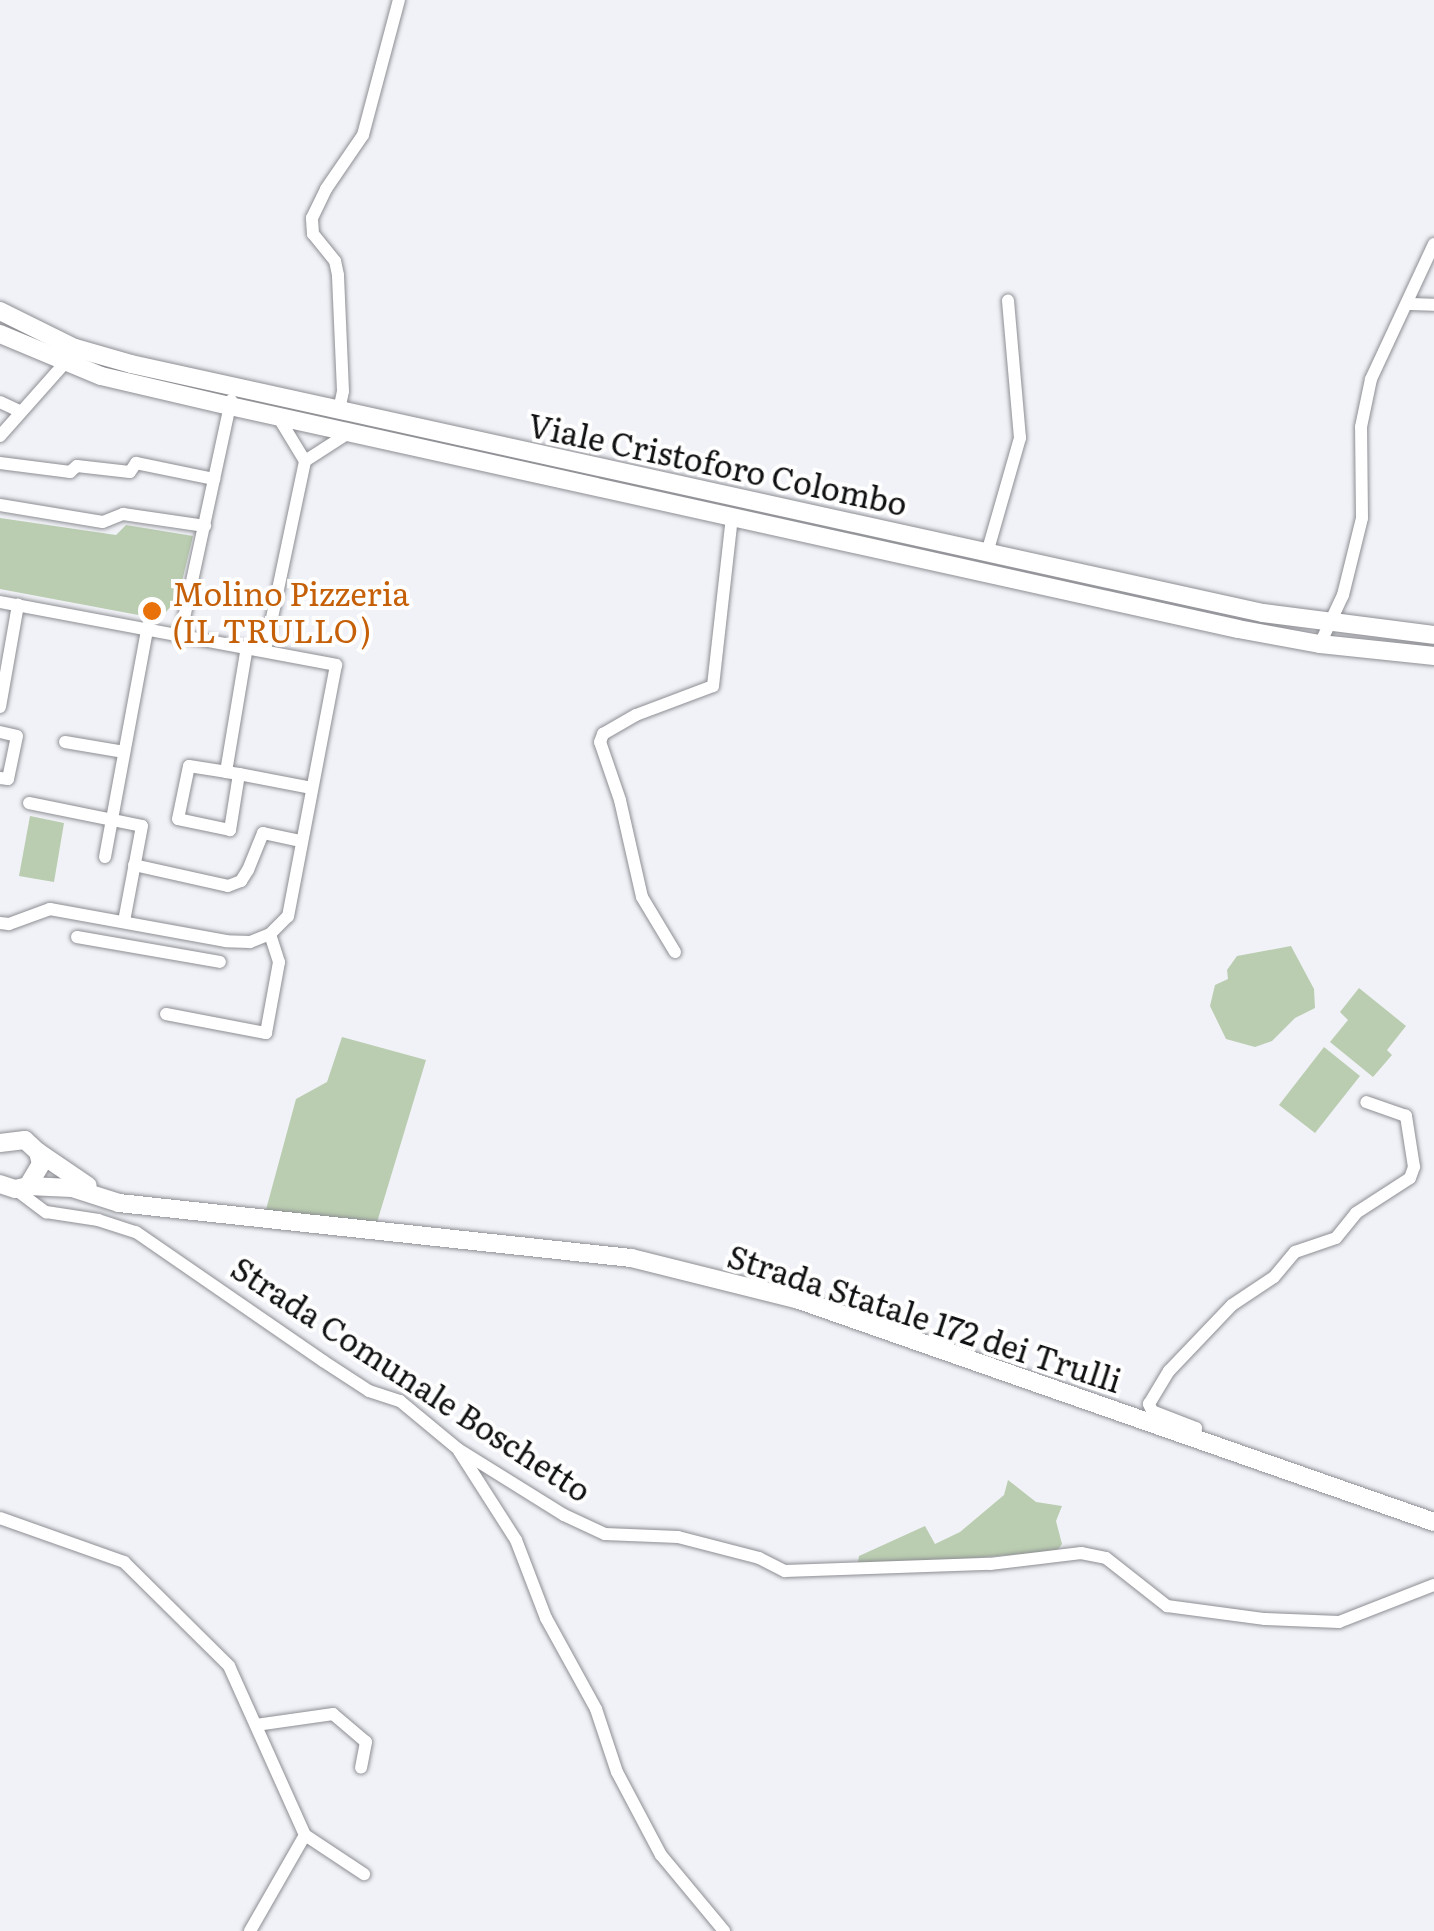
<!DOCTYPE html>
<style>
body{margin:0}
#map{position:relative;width:1434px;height:1931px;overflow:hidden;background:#f0f2f7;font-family:Literata,serif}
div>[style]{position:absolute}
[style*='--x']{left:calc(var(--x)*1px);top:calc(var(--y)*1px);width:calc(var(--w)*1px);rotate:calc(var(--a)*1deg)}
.green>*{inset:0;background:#bacdb0}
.roads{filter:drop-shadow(0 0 2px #8d8e93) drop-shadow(0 0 2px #8d8e93)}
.minor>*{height:12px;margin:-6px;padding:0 6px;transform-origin:6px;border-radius:6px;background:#fff}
.major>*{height:18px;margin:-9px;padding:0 9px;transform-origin:9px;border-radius:9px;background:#fff}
.dots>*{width:28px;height:28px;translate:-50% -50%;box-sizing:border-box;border:5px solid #fff;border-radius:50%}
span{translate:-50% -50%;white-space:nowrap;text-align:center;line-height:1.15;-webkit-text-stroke:8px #fff;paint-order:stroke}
.street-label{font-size:32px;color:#0f1011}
.food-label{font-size:32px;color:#c56008}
.left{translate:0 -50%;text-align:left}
</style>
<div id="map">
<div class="green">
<i style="clip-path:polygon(0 518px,116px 535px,126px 525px,193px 536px,178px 598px,166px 612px,149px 617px,0 589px)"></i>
<i style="clip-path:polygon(30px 816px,64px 823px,54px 882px,19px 876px)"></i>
<i style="clip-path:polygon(1291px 946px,1314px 989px,1315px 1008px,1295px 1018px,1272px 1041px,1255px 1047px,1226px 1039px,1210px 1006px,1215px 985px,1228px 979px,1227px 970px,1237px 956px)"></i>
<i style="clip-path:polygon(1359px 988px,1406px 1026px,1387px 1050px,1392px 1055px,1373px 1077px,1330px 1042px,1348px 1020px,1340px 1012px)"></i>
<i style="clip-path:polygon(342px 1037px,426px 1060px,375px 1229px,264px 1217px,296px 1099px,327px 1082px)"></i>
<i style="clip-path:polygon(1324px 1047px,1360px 1076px,1315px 1133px,1279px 1105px)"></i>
<i style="clip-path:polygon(1008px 1480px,1036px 1502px,1062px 1506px,1056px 1521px,1062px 1544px,1057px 1551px,857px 1568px,859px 1556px,925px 1526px,935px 1544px,960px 1532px,1004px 1495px)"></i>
</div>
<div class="roads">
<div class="minor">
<i style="--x:1410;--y:304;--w:24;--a:2"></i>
<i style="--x:0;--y:402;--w:23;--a:25"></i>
<i style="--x:339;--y:410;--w:19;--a:-78"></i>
<i style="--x:343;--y:391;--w:116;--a:-92.5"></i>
<i style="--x:338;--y:275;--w:14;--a:-102"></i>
<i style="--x:335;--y:261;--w:35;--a:-129"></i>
<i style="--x:313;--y:234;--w:16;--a:-94"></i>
<i style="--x:312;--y:218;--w:32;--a:-64"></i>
<i style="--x:326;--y:189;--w:65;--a:-55.6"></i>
<i style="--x:363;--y:135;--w:140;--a:-75.1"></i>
<i style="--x:277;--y:415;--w:54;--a:58.7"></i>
<i style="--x:305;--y:461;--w:54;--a:-32.8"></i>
<i style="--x:0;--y:436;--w:107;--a:-48.4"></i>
<i style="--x:0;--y:463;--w:71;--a:7.3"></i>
<i style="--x:70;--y:472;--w:9;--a:-41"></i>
<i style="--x:77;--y:466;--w:53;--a:6.5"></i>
<i style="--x:130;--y:472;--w:11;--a:-56"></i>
<i style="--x:136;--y:463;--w:80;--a:11.6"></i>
<i style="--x:0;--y:505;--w:104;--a:9.4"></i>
<i style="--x:103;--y:522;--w:22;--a:-22"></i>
<i style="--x:123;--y:514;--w:83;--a:8.3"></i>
<i style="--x:987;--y:553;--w:120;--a:-74"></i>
<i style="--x:1020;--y:438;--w:138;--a:-95"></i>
<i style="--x:0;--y:602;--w:342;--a:10.6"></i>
<i style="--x:336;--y:665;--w:256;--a:100.8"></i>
<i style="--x:288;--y:916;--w:25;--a:135"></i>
<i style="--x:270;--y:934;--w:22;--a:158"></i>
<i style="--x:250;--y:942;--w:24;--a:-178"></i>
<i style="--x:226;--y:941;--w:179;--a:-169.7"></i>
<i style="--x:50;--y:909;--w:44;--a:159.9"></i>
<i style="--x:9;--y:924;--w:9;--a:-174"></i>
<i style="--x:181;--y:632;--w:237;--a:-77.8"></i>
<i style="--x:1320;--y:644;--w:54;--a:-64.9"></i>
<i style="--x:1343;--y:595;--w:79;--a:-76.1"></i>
<i style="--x:1362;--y:518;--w:91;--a:-90.6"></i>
<i style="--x:1361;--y:427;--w:49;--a:-78.2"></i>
<i style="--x:1371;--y:379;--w:149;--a:-65"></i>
<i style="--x:265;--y:651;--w:194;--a:-78.1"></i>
<i style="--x:0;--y:707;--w:104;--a:-80"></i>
<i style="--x:0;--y:732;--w:17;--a:13"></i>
<i style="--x:17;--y:736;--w:44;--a:101.8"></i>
<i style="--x:8;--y:779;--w:8;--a:-173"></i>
<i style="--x:65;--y:742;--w:60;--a:9.6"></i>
<i style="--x:226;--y:772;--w:127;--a:-80.5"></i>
<i style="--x:239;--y:774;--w:57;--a:99.1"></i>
<i style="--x:230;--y:830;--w:53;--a:-168.1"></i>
<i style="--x:178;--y:819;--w:54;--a:-78.3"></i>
<i style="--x:189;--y:766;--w:37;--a:9"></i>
<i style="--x:226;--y:772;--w:13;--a:9"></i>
<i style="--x:239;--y:774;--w:74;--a:10.9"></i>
<i style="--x:29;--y:803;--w:115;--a:11.5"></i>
<i style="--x:142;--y:826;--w:97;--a:100.7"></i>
<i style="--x:105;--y:857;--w:235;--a:-79.5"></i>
<i style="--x:134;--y:865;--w:96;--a:12.6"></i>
<i style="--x:228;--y:886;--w:14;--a:-21"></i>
<i style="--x:241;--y:881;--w:13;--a:-58"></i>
<i style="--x:248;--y:870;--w:40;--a:-68"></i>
<i style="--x:263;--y:833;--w:40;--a:12"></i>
<i style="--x:77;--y:937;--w:145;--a:9.9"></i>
<i style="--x:675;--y:952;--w:64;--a:-121"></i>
<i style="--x:642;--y:897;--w:99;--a:-102.8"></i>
<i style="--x:620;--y:800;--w:61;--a:-109"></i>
<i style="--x:600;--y:742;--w:9;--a:-69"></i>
<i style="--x:603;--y:734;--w:38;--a:-30"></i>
<i style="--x:636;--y:715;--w:82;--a:-20.6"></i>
<i style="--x:713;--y:686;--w:171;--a:-83.6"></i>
<i style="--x:166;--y:1014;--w:102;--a:10.8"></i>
<i style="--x:266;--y:1033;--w:72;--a:-79.6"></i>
<i style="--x:279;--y:962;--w:29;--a:-108"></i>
<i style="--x:15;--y:1189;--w:39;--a:37"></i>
<i style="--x:46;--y:1212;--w:53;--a:8.7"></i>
<i style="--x:98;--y:1220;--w:40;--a:18"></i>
<i style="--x:136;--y:1232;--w:227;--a:34.6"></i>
<i style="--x:323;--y:1361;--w:55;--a:33.1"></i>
<i style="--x:369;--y:1391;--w:33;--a:18"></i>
<i style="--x:400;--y:1401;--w:75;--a:39.6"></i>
<i style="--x:458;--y:1449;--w:125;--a:31.9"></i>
<i style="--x:564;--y:1515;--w:45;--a:24.9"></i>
<i style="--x:605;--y:1534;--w:73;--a:2.4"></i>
<i style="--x:678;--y:1537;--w:84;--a:14.5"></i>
<i style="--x:759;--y:1558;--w:29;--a:27"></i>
<i style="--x:785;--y:1571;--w:205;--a:-2"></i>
<i style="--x:990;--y:1564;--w:92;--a:-6.9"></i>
<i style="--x:1081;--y:1553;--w:25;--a:11"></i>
<i style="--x:1106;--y:1558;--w:78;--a:38.2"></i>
<i style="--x:1167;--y:1606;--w:99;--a:7.6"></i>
<i style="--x:1265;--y:1619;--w:74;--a:2.3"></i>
<i style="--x:1339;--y:1622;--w:102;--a:-21.3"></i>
<i style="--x:1194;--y:1438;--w:10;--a:-79"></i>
<i style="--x:1196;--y:1428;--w:47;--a:-158.9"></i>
<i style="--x:1152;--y:1411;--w:8;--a:-113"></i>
<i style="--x:1149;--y:1404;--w:39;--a:-59"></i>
<i style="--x:1169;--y:1371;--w:91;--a:-46.3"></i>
<i style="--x:1232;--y:1305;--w:50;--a:-33.7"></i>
<i style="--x:1274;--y:1277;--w:33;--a:-50"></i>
<i style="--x:1295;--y:1252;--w:43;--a:-18.9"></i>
<i style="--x:1336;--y:1238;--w:32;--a:-51"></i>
<i style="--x:1356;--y:1213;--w:64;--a:-32.9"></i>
<i style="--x:1410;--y:1178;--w:12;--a:-70"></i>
<i style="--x:1414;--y:1167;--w:52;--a:-98.9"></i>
<i style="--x:1406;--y:1116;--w:42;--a:-160.7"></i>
<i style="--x:459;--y:1451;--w:106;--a:57.4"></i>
<i style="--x:516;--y:1540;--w:84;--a:69"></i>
<i style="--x:546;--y:1618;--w:104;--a:61.2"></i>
<i style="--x:596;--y:1709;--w:66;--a:71.6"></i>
<i style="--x:617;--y:1772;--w:94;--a:62.1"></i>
<i style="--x:661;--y:1855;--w:99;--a:50.3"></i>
<i style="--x:0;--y:1518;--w:132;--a:19.5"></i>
<i style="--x:124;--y:1562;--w:148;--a:44.7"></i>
<i style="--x:229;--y:1666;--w:185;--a:65.8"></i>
<i style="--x:305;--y:1835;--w:111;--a:119.8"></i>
<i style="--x:256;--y:1725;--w:78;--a:-8.1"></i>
<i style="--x:333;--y:1714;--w:43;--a:40.3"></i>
<i style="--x:366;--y:1742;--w:26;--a:101"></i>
<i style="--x:305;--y:1835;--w:71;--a:33.5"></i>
</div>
<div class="major">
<i style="--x:0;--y:311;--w:84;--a:26.3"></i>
<i style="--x:75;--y:348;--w:58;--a:15.9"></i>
<i style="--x:131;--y:364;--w:1159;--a:12.41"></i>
<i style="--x:1263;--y:613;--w:172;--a:7.3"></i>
<i style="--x:0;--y:334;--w:109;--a:22.6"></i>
<i style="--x:101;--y:376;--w:132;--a:13.1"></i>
<i style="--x:230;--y:406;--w:1032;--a:12.47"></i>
<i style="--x:1238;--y:629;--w:83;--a:10.4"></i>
<i style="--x:1320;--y:644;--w:115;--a:6"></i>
<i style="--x:0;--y:1143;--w:25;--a:-7"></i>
<i style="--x:25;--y:1140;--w:18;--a:43"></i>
<i style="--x:38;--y:1152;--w:12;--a:76"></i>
<i style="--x:41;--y:1164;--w:26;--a:121"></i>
<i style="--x:28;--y:1186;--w:13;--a:167"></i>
<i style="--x:15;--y:1189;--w:16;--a:-162"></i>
<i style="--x:38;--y:1152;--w:60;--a:34.2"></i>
<i style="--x:28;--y:1186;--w:44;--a:2.6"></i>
<i style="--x:72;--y:1188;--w:49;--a:17.7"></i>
<i style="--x:119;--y:1203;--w:515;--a:6.13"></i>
<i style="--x:631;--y:1258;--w:173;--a:14"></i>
<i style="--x:799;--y:1300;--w:673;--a:19.27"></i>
</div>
</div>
<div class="dots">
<i style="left:152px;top:611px;background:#e8710a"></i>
</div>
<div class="street-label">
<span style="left:718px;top:463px;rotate:12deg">Viale Cristoforo Colombo</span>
<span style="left:925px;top:1317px;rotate:18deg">Strada Statale 172 dei Trulli</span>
<span style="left:412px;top:1378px;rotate:33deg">Strada Comunale Boschetto</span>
</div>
<div class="food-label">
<span class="left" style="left:172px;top:611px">Molino Pizzeria<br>(IL TRULLO)</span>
</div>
</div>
